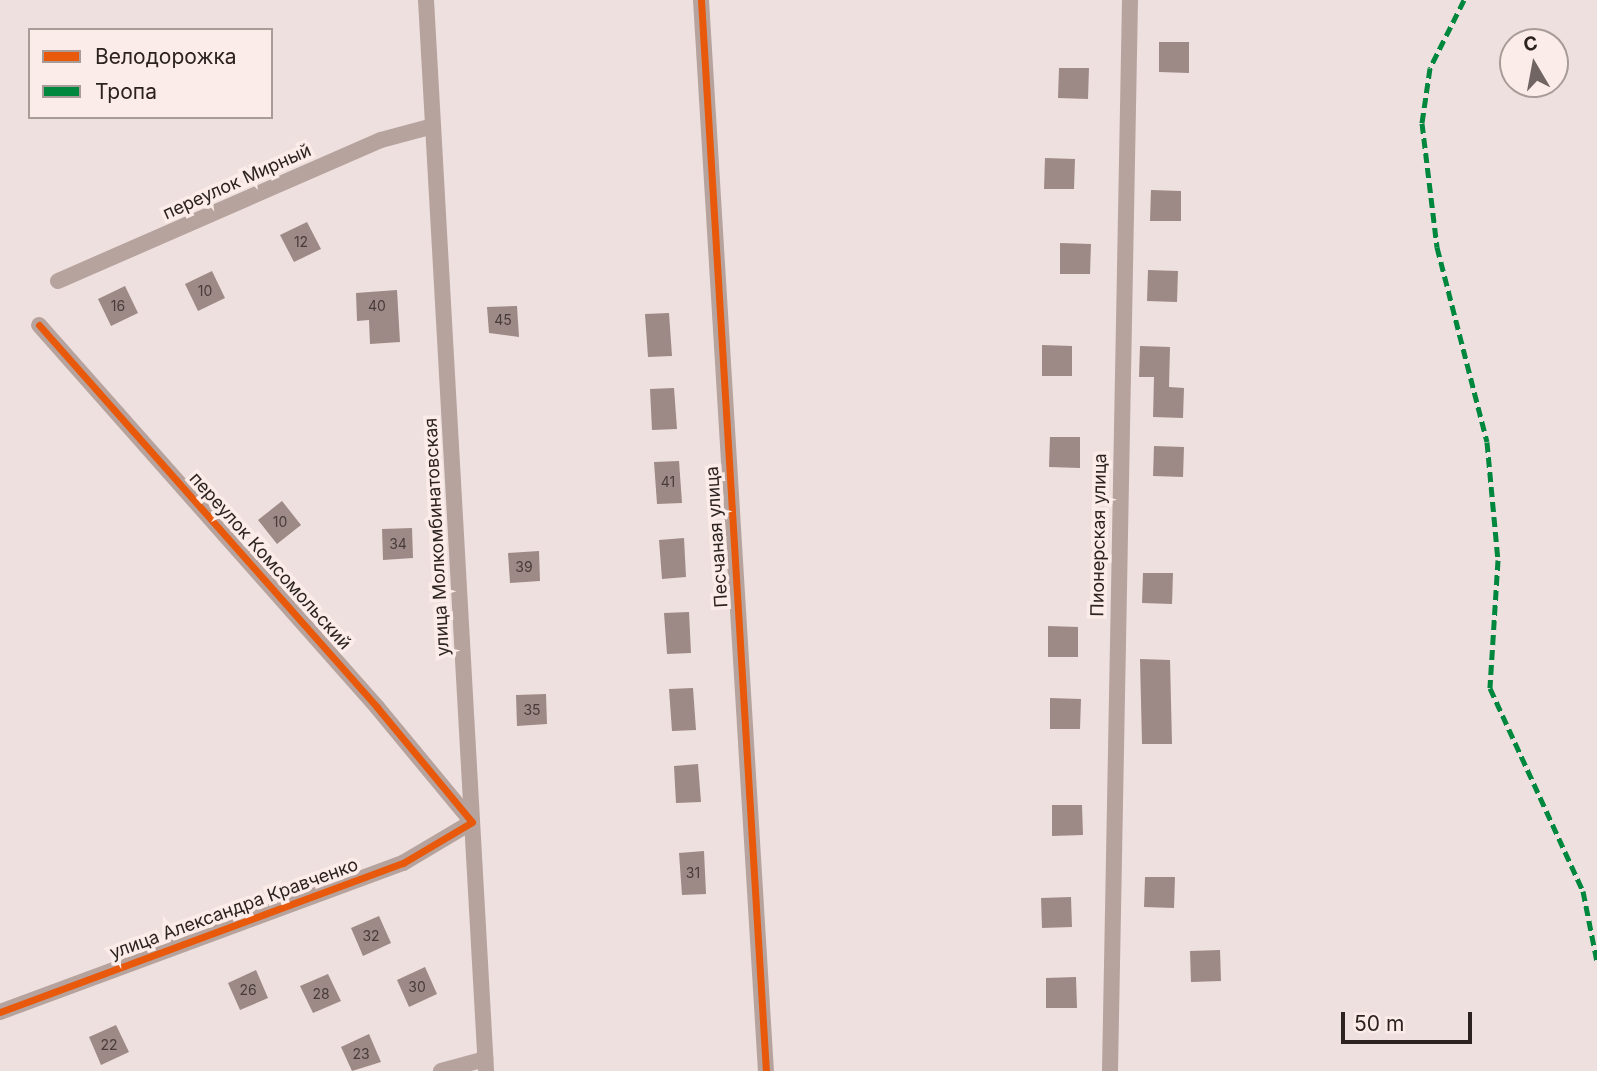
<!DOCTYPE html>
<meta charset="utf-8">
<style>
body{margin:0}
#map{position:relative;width:1597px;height:1071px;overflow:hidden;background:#eee0de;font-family:Inter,sans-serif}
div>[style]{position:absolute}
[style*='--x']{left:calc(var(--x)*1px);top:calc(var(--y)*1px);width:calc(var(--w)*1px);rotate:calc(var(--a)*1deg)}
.building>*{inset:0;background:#9d8985}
.minor>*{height:16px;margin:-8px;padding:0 8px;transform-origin:8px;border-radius:8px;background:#b6a39e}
.quiet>*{height:5px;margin-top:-2.5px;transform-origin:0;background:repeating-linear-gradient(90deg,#00873e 0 10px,transparent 0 15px)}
.cycleway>*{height:7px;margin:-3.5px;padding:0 3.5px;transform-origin:3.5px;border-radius:3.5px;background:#e8590c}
span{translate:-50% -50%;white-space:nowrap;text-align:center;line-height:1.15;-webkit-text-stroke:7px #fbece9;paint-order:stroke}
.number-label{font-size:14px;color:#483c3a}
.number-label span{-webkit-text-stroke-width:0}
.street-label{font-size:18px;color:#2c2321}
.legend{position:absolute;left:28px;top:28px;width:245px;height:91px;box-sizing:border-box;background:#fbece9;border:2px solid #a89c99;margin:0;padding:9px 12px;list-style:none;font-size:21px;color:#2c2321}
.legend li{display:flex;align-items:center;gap:14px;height:35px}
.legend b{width:35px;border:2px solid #a89c99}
.north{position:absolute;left:1499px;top:28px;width:70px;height:70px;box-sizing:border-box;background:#fbece9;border:2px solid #a89c99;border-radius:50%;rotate:350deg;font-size:19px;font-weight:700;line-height:28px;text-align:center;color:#2c2321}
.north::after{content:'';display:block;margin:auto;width:24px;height:32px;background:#706563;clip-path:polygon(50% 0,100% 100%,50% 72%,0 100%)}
.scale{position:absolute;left:1341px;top:1012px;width:131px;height:32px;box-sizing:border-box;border:4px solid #2c2321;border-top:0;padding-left:9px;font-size:21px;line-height:24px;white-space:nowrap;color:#2c2321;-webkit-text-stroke:5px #fbece9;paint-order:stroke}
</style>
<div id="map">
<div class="building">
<i style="clip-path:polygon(1159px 42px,1189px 42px,1189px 73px,1159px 72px)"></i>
<i style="clip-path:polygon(1059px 68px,1089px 68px,1088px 99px,1058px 98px)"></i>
<i style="clip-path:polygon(1045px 158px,1075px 159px,1074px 189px,1044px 189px)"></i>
<i style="clip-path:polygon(1151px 190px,1181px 191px,1181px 221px,1150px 221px)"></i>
<i style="clip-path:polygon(307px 222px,321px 249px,294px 262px,280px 235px)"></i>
<i style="clip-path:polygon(1060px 243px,1091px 244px,1090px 274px,1060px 274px)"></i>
<i style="clip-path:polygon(1148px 270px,1178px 271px,1177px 302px,1147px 301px)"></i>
<i style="clip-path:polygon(212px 271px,225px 298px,198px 311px,185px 284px)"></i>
<i style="clip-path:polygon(125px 286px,138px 313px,111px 326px,98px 299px)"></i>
<i style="clip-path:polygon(397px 290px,400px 342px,370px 344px,369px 320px,357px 321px,356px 293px)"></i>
<i style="clip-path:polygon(517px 306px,519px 337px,489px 333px,487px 307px)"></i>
<i style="clip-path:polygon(669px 313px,672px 356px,648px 357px,645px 314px)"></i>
<i style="clip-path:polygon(1042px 345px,1072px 346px,1072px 376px,1042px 376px)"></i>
<i style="clip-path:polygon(1140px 346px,1170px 347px,1169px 387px,1184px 388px,1183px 418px,1153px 417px,1154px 377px,1139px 377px)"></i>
<i style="clip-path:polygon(674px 388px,677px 429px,652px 430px,650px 389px)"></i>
<i style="clip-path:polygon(1050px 437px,1080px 437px,1080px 468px,1049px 467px)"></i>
<i style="clip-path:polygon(1154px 446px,1184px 447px,1183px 477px,1153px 476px)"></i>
<i style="clip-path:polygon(679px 461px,682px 503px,657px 504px,654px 462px)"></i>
<i style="clip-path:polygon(282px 501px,301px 525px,277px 544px,258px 520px)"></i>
<i style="clip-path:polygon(412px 528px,413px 558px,383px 560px,382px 529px)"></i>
<i style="clip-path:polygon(684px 538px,686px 577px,662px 579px,659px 540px)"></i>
<i style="clip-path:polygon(539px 551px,540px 581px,510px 583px,508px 553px)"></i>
<i style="clip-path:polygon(1143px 573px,1173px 573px,1172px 604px,1142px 603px)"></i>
<i style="clip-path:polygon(689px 612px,691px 653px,667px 654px,664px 613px)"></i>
<i style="clip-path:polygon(1048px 626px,1078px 627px,1078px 657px,1048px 657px)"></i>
<i style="clip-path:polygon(1140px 659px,1170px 660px,1172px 744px,1142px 744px)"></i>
<i style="clip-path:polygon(693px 688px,696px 730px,672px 731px,669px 689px)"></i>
<i style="clip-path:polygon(546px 694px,547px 724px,517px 726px,516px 695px)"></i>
<i style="clip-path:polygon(1050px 698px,1081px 699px,1080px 729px,1050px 729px)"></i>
<i style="clip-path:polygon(698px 764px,701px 802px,676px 803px,674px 766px)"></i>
<i style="clip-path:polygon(1052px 805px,1082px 805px,1083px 835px,1052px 836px)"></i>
<i style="clip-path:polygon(704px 851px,706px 894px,682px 895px,679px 853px)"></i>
<i style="clip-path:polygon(1145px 877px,1175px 877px,1174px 908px,1144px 907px)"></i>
<i style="clip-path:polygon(1071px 897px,1072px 927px,1042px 928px,1041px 898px)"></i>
<i style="clip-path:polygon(379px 916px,391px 943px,363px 956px,351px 928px)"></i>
<i style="clip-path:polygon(1220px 950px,1221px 981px,1191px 982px,1190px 951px)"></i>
<i style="clip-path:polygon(425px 967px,437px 994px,409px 1007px,397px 980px)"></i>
<i style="clip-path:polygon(256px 970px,268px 998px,240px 1010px,228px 983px)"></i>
<i style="clip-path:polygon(328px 974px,341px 1001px,313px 1013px,300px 986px)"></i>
<i style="clip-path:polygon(1076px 977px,1077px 1008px,1046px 1008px,1046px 978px)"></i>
<i style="clip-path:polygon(116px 1025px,129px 1052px,101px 1065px,89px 1037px)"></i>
<i style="clip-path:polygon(369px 1034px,381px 1062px,352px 1071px,341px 1047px)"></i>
</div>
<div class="minor">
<i style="--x:426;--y:0;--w:1073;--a:86.79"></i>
<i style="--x:701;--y:0;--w:1073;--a:86.53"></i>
<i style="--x:58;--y:281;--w:352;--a:-23.6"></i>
<i style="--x:381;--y:140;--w:54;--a:-15.1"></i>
<i style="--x:0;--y:1012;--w:430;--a:-20.3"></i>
<i style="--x:403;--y:863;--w:80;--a:-30.7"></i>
<i style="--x:472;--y:822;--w:149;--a:-129.6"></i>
<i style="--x:377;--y:707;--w:510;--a:-131.5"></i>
<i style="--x:441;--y:1071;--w:46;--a:-15.3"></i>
<i style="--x:1110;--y:1071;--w:1071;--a:-88.93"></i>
</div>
<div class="quiet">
<i style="--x:1464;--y:0;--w:76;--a:116.6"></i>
<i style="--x:1430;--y:68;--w:56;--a:98.3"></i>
<i style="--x:1422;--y:123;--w:125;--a:83.1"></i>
<i style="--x:1437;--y:247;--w:201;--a:75.6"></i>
<i style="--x:1487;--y:442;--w:119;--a:84.7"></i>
<i style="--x:1498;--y:560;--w:128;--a:93.6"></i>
<i style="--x:1490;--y:688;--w:223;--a:65.4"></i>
<i style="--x:1583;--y:891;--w:72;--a:78.8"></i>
</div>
<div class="cycleway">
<i style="--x:701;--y:0;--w:1073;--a:86.53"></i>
<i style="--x:0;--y:1012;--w:430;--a:-20.3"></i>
<i style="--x:403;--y:863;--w:80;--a:-30.7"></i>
<i style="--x:472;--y:822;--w:149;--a:-129.6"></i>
<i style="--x:377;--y:707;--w:510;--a:-131.5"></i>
</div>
<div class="number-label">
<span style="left:301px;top:242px">12</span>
<span style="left:205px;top:291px">10</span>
<span style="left:118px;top:306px">16</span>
<span style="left:377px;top:306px">40</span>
<span style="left:503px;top:320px">45</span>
<span style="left:668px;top:482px">41</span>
<span style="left:280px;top:522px">10</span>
<span style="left:398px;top:544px">34</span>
<span style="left:524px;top:567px">39</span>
<span style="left:532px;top:710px">35</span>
<span style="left:693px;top:873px">31</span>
<span style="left:371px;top:936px">32</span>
<span style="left:417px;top:987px">30</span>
<span style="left:248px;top:990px">26</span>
<span style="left:321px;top:994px">28</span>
<span style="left:109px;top:1045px">22</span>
<span style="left:361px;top:1054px">23</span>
</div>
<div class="street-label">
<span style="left:237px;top:182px;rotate:-24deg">переулок Мирный</span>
<span style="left:1099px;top:535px;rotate:-89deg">Пионерская улица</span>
<span style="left:437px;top:537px;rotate:-93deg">улица Молкомбинатовская</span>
<span style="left:717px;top:537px;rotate:-94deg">Песчаная улица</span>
<span style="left:270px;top:561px;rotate:48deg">переулок Комсомольский</span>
<span style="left:234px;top:909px;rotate:-20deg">улица Александра Кравченко</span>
</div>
<ul class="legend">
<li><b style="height:9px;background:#e8590c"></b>Велодорожка</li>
<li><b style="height:9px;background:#00873e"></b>Тропа</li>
</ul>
<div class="north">С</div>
<div class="scale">50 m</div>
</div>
